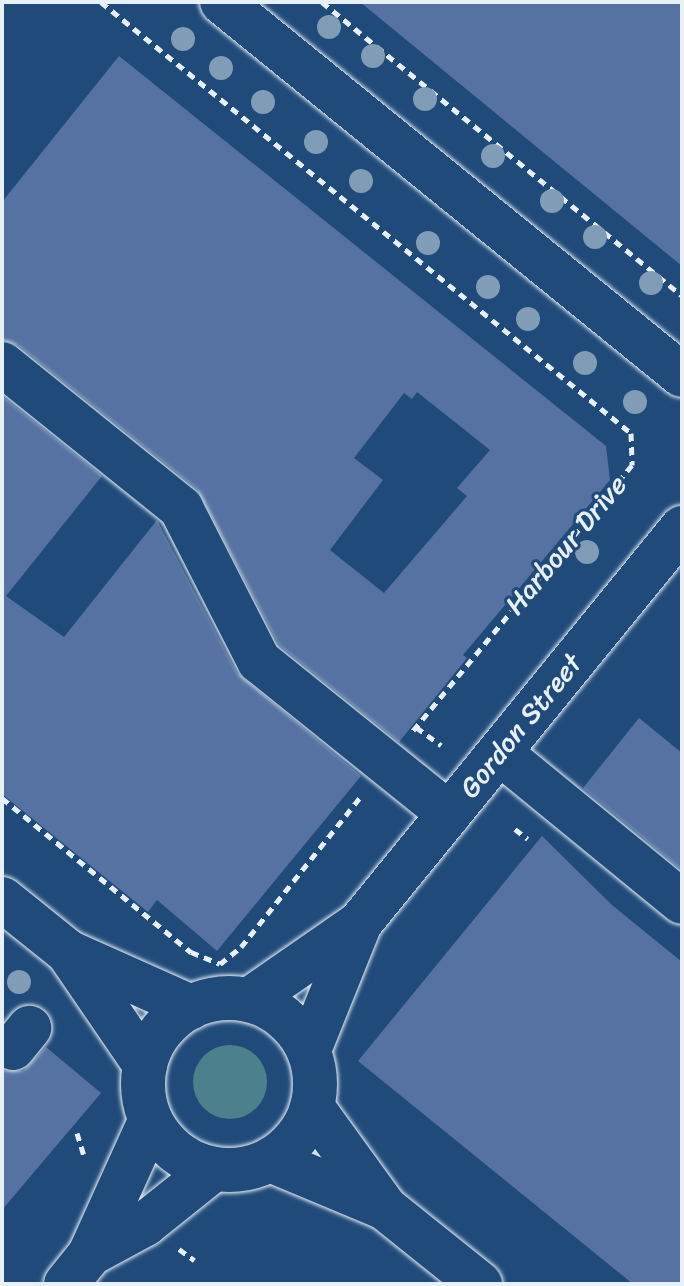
<!DOCTYPE html>
<style>
body{margin:0}
#map{position:relative;width:684px;height:1286px;overflow:hidden;background:#1f4a7a;font-family:Sriracha,sans-serif}
div>[style]{position:absolute}
[style*='--x']{left:calc(var(--x)*1px);top:calc(var(--y)*1px);width:calc(var(--w)*1px);rotate:calc(var(--a)*1deg)}
.green>*{inset:0;background:#4c808d}
.round{border-radius:50%}
.building>*{inset:0;background:#5672a2}
.path>*{height:5px;margin-top:-2.5px;transform-origin:0;background:repeating-linear-gradient(90deg,#e8f1f8 0 8px,transparent 0 14px)}
.roads{filter:drop-shadow(0 0 2px #e8f1f8) drop-shadow(0 0 2px #e8f1f8)}
.minor>*{height:44px;margin:-22px;padding:0 22px;transform-origin:22px;border-radius:22px;background:#1f4a7a}
.minor>.ring{margin:-22px;padding:0;box-sizing:content-box;background:none;border:44px solid #1f4a7a;border-radius:50%}
.trees>*{width:24px;height:24px;margin:-12px;border-radius:50%;background:#819cb6}
span{translate:-50% -50%;white-space:nowrap;text-align:center;line-height:1.15;-webkit-text-stroke:6px #1f4a7a;paint-order:stroke}
.street-label{font-size:28px;color:#e8f1f8}
.frame{position:absolute;inset:0;border:4px solid #e8f1f8;pointer-events:none}
</style>
<div id="map">
<div class="green">
<i class="round" style="left:193px;top:1045px;width:74px;height:74px"></i>
</div>
<div class="building">
<i style="clip-path:polygon(360px 2px,682px 2px,682px 266px,555px 162px)"></i>
<i style="clip-path:polygon(evenodd,119px 56px,606px 446px,610px 480px,463px 655px,467px 658px,399px 742px,279px 645px,197px 489px,18px 345px,2px 340px,2px 202px,119px 56px,417px 392px,490px 450px,457px 488px,467px 496px,384px 593px,330px 550px,383px 480px,354px 458px,404px 393px,412px 399px,417px 392px)"></i>
<i style="clip-path:polygon(2px 396px,102px 476px,6px 596px,64px 637px,157px 520px,237px 673px,361px 776px,217px 951px,157px 900px,148px 912px,2px 794px)"></i>
<i style="clip-path:polygon(639px 718px,682px 753px,682px 870px,583px 788px)"></i>
<i style="clip-path:polygon(542px 836px,612px 905px,682px 962px,682px 1284px,633px 1284px,358px 1061px)"></i>
<i style="clip-path:polygon(46px 1047px,101px 1093px,2px 1210px,2px 1070px,23px 1071px)"></i>
</div>
<div class="path">
<i style="--x:101;--y:2;--w:683;--a:39.12"></i>
<i style="--x:631;--y:433;--w:32;--a:88"></i>
<i style="--x:632;--y:465;--w:346;--a:129.5"></i>
<i style="--x:322;--y:2;--w:465;--a:39.2"></i>
<i style="--x:416;--y:727;--w:31;--a:36"></i>
<i style="--x:2;--y:798;--w:244;--a:39.2"></i>
<i style="--x:191;--y:952;--w:31;--a:22"></i>
<i style="--x:220;--y:964;--w:27;--a:-39"></i>
<i style="--x:241;--y:947;--w:193;--a:-51.5"></i>
<i style="--x:515;--y:829;--w:16;--a:38"></i>
<i style="--x:77;--y:1133;--w:27;--a:73"></i>
<i style="--x:179;--y:1249;--w:19;--a:36"></i>
</div>
<div class="roads">
<div class="minor">
<i style="--x:222;--y:2;--w:592;--a:39.04"></i>
<i style="--x:2;--y:364;--w:230;--a:38.8"></i>
<i style="--x:181;--y:508;--w:172;--a:63"></i>
<i style="--x:259;--y:661;--w:244;--a:38.8"></i>
<i style="--x:500;--y:753;--w:235;--a:39.3"></i>
<i style="--x:2;--y:899;--w:85;--a:38.8"></i>
<i style="--x:68;--y:952;--w:135;--a:24.1"></i>
<i style="--x:68;--y:952;--w:137;--a:55.7"></i>
<i class="ring" style="left:143px;top:998px;width:128px;height:128px"></i>
<i style="--x:249;--y:1000;--w:135;--a:-34.7"></i>
<i style="--x:360;--y:923;--w:510;--a:-50.81"></i>
<i style="--x:13;--y:1048;--w:26;--a:-51"></i>
<i style="--x:309;--y:1050;--w:137;--a:-68.1"></i>
<i style="--x:312;--y:1107;--w:125;--a:54.1"></i>
<i style="--x:385;--y:1208;--w:122;--a:38.7"></i>
<i style="--x:270;--y:1160;--w:122;--a:22.6"></i>
<i style="--x:90;--y:1254;--w:63;--a:-28.6"></i>
<i style="--x:145;--y:1224;--w:88;--a:-38.6"></i>
<i style="--x:66;--y:1284;--w:38;--a:-51"></i>
<i style="--x:90;--y:1254;--w:146;--a:-65.7"></i>
</div>
</div>
<div class="trees">
<i style="left:329px;top:27px"></i>
<i style="left:183px;top:39px"></i>
<i style="left:373px;top:56px"></i>
<i style="left:221px;top:68px"></i>
<i style="left:425px;top:99px"></i>
<i style="left:263px;top:102px"></i>
<i style="left:316px;top:142px"></i>
<i style="left:493px;top:156px"></i>
<i style="left:361px;top:181px"></i>
<i style="left:552px;top:201px"></i>
<i style="left:595px;top:237px"></i>
<i style="left:428px;top:243px"></i>
<i style="left:651px;top:283px"></i>
<i style="left:488px;top:287px"></i>
<i style="left:528px;top:319px"></i>
<i style="left:585px;top:363px"></i>
<i style="left:635px;top:402px"></i>
<i style="left:587px;top:552px"></i>
<i style="left:19px;top:982px"></i>
</div>
<div class="street-label">
<span style="left:566px;top:545px;rotate:-50deg">Harbour Drive</span>
<span style="left:521px;top:726px;rotate:-51deg">Gordon Street</span>
</div>
<div class="frame"></div>
</div>
